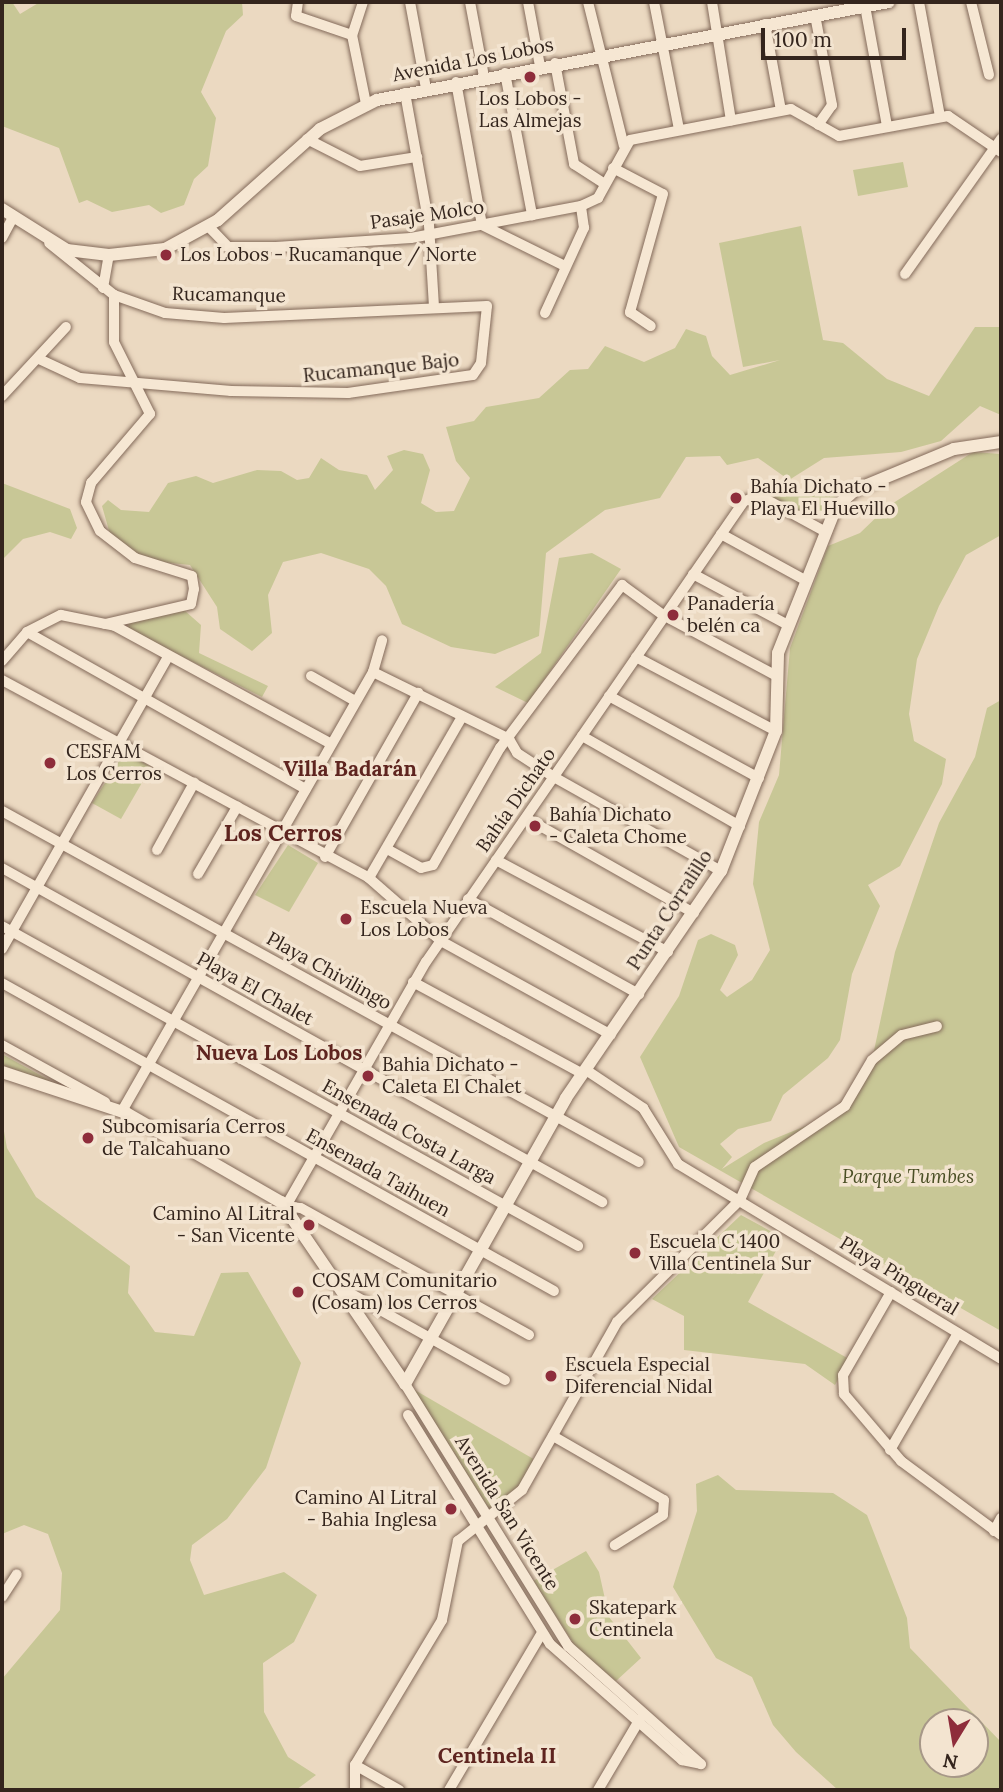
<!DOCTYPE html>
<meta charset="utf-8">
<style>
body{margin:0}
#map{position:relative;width:1003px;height:1792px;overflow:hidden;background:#ebd9c1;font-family:Lora,serif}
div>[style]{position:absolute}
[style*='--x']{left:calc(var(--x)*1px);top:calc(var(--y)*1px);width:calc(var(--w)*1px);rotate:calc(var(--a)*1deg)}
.green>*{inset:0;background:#c8c796}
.roads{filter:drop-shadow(0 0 2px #836a5a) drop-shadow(0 0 2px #836a5a)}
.minor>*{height:10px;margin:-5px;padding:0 5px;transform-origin:5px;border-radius:5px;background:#f6e7d3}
.tertiary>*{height:12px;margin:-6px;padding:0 6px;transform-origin:6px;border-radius:6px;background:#f6e7d3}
.dots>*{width:19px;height:19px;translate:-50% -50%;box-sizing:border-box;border:4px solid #f3e4d0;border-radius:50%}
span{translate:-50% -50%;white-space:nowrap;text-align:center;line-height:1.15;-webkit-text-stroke:7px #f3e4d0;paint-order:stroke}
.street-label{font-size:19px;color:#34251d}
.poi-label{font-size:19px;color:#34251d}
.left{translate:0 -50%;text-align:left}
.right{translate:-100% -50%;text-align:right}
.park-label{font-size:19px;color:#4a4f25;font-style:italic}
.neighbourhood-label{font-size:21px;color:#5e241f;font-weight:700}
.quarter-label{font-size:23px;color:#5e241f;font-weight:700}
.frame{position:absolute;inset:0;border:4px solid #34251d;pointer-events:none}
.north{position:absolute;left:919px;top:1708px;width:70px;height:70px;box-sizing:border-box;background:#f3e4d0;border:2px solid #a79888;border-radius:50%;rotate:191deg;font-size:19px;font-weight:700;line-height:28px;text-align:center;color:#34251d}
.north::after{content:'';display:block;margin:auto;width:24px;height:32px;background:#8e2d3b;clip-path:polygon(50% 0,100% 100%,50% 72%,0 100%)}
.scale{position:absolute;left:761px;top:28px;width:145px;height:32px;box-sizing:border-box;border:4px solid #34251d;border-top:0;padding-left:9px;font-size:21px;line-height:24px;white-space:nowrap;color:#34251d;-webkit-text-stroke:5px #f3e4d0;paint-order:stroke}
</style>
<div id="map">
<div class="green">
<i style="clip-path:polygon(2px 2px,12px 2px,20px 14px,40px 2px,242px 2px,243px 15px,226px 31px,201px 92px,216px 118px,208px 166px,194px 179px,184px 205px,161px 213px,149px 205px,112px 212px,87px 200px,79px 203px,59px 148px,2px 126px)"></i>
<i style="clip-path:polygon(903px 162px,908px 187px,858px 196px,853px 170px)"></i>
<i style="clip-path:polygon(801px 226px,823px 340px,843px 343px,887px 379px,929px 396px,975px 327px,1001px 327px,1001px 415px,980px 406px,941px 441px,901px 452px,824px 458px,789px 480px,758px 458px,727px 465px,720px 456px,686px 457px,660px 498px,605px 510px,546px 553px,539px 636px,495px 654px,451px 647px,402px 624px,386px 586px,369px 569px,321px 553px,283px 562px,268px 595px,272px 633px,252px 651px,220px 629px,217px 607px,190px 565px,131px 559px,110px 534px,102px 506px,108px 500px,121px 510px,149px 512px,168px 483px,196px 476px,213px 483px,257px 470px,281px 471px,297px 480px,309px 478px,321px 458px,339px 470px,367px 475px,375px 490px,393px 470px,387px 456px,404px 450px,423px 454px,430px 470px,421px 503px,436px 512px,454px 511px,470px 478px,456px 461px,446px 427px,474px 421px,486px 407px,539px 398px,570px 370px,588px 369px,605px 346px,644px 362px,675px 348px,686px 329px,706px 336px,712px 356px,730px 375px,780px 360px,743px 367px,719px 243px)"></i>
<i style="clip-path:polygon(973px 452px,1001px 454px,1001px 535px,966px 555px,939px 606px,917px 659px,909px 714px,914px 741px,946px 759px,942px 784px,900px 866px,868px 885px,880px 906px,852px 974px,840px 1040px,828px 1058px,783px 1095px,771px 1121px,738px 1129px,720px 1144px,732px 1157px,722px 1169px,764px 1143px,847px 1109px,872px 1060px,895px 952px,939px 823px,975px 757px,987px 708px,1001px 700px,1001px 1331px,679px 1147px,640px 1057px,679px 996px,698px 940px,711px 934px,735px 945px,738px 955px,720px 990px,727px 997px,752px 980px,770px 950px,753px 884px,759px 822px,779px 775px,790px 648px,828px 546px,860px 533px,887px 507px)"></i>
<i style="clip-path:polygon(2px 483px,70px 509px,77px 528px,71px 539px,50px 532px,23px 539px,2px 560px)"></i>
<i style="clip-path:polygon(765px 485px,826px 492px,839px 498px,823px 517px,810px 518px,761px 491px)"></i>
<i style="clip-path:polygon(592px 553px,621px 569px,528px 703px,495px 687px,541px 653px,559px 558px)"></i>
<i style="clip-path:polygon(184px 610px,201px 625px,199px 653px,268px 686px,262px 697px,128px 629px,129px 622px)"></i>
<i style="clip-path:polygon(125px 752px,151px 767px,121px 819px,92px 803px)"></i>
<i style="clip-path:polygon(288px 845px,318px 863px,289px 912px,255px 895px)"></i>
<i style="clip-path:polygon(2px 1054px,58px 1085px,2px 1065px)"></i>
<i style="clip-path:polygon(2px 1120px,7px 1148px,36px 1197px,130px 1266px,128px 1293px,155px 1332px,194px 1336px,221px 1273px,248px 1272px,301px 1363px,266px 1468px,227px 1519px,192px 1545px,190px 1560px,204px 1595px,284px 1572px,317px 1595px,294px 1642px,263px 1663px,264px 1712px,288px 1757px,316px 1775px,296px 1790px,2px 1790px,2px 1679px,60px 1610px,62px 1573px,48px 1534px,24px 1525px,2px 1534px)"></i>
<i style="clip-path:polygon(741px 1215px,783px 1238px,748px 1302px,849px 1359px,835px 1385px,805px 1364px,684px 1350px,684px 1316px,652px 1299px)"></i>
<i style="clip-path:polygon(413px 1389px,537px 1461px,515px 1496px,488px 1512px)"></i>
<i style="clip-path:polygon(evenodd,718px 1475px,736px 1490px,833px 1493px,867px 1515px,907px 1618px,910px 1648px,1001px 1742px,1001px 1790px,838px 1790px,796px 1752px,773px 1725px,752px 1677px,716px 1658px,673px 1587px,697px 1511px,696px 1484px,718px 1475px,933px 1722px,975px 1722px,975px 1764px,933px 1764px,933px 1722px)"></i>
<i style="clip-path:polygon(586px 1551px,599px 1572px,609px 1617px,641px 1658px,616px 1681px,579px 1652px,533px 1581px)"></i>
</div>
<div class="roads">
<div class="minor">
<i style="--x:298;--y:2;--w:14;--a:98"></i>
<i style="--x:296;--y:16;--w:59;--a:18.7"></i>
<i style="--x:363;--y:2;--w:35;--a:108"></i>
<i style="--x:352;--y:35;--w:70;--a:78.5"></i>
<i style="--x:410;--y:2;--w:87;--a:79.5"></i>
<i style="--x:470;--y:2;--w:76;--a:79.4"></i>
<i style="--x:528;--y:2;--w:65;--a:79.4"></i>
<i style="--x:588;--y:2;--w:148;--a:76"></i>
<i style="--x:654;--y:2;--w:130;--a:78.9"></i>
<i style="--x:712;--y:2;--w:120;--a:80.9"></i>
<i style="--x:919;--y:2;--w:116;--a:79.6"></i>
<i style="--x:971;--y:2;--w:75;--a:76.1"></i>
<i style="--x:865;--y:6;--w:122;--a:79.6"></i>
<i style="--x:815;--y:15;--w:92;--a:79.3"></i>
<i style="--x:832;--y:105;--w:24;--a:125"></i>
<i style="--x:765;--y:24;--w:87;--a:79.5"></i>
<i style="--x:555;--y:63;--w:103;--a:79.3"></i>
<i style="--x:574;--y:164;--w:37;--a:33"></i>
<i style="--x:505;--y:73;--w:145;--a:79.2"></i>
<i style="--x:456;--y:82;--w:145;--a:79.7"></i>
<i style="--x:482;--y:225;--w:93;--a:26.3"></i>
<i style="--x:405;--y:93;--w:134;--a:79.7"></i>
<i style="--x:429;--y:225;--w:82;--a:86.5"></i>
<i style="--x:307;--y:139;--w:59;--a:27"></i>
<i style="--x:360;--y:166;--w:58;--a:-9"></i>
<i style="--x:613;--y:168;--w:56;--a:27.5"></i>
<i style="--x:663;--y:194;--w:123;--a:105.6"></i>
<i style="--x:630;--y:312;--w:25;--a:34"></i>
<i style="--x:209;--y:227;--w:28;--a:46"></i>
<i style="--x:228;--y:247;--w:48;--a:0"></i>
<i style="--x:276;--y:247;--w:135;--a:-3.8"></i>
<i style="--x:411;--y:238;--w:173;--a:-10.7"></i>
<i style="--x:581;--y:206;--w:19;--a:-25"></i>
<i style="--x:598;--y:198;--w:66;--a:-61.1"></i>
<i style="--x:630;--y:140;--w:164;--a:-10.9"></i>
<i style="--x:791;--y:109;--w:55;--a:29.4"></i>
<i style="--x:839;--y:136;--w:111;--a:-10.4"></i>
<i style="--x:948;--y:116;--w:64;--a:34.2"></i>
<i style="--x:2;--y:238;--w:24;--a:-62"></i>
<i style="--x:905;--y:274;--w:166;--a:-54.6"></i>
<i style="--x:103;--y:288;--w:34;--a:-80"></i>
<i style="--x:545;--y:313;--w:94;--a:-65.4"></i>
<i style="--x:584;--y:228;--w:22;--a:-98"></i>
<i style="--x:39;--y:359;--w:45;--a:24.9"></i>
<i style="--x:80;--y:378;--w:152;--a:4.9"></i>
<i style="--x:231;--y:391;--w:117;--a:1"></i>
<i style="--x:348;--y:393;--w:126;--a:-8.2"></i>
<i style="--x:473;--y:375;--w:14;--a:-56"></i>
<i style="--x:481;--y:363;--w:57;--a:-84"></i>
<i style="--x:487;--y:306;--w:263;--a:177.4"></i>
<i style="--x:224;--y:318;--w:59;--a:-175.2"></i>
<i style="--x:165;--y:313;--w:54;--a:-160.6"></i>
<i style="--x:114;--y:295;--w:83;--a:-141.3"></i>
<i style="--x:2;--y:396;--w:94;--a:-47.2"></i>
<i style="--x:721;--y:534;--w:96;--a:28.7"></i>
<i style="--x:693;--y:574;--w:108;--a:28.2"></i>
<i style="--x:105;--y:624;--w:88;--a:-13.1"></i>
<i style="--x:191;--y:604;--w:15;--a:-79"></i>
<i style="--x:194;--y:589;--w:13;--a:-99"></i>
<i style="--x:192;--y:576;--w:60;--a:-162.5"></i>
<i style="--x:135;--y:558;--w:44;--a:-142.4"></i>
<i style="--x:100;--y:531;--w:32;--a:-116"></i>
<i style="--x:86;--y:502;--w:20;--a:-75"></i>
<i style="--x:91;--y:483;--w:91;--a:-49.5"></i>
<i style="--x:150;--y:414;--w:80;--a:-116.6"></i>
<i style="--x:114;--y:342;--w:47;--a:-90"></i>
<i style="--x:27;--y:632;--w:320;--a:29.4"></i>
<i style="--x:636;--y:657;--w:158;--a:27.9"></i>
<i style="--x:2;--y:661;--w:38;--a:-49"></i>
<i style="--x:27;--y:632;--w:38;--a:-27"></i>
<i style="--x:61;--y:615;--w:55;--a:11.5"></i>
<i style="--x:115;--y:626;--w:246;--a:28.6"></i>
<i style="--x:373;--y:672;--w:152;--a:26.2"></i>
<i style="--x:311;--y:676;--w:51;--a:29.6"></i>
<i style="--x:2;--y:680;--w:417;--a:28.3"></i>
<i style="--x:369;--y:878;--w:96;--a:41.2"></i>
<i style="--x:441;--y:941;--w:194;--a:28.9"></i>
<i style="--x:609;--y:696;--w:171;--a:28.7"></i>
<i style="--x:582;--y:736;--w:182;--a:29.7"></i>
<i style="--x:509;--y:739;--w:16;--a:60"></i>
<i style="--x:517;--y:753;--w:44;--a:33"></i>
<i style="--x:554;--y:777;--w:192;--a:29.4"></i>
<i style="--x:2;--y:811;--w:727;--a:28.86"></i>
<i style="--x:526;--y:818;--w:193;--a:29.5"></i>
<i style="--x:387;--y:849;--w:39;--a:29"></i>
<i style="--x:421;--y:868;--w:12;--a:-14"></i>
<i style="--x:433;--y:865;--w:135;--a:-60.2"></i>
<i style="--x:500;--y:748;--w:204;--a:-53.2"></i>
<i style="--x:622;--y:585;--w:51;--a:36.2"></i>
<i style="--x:663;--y:615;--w:129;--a:28.2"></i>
<i style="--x:157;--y:850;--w:77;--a:-61.1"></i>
<i style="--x:325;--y:857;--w:189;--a:-60.4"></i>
<i style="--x:496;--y:860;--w:195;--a:28.1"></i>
<i style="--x:2;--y:868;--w:687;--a:29.1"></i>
<i style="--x:198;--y:874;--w:78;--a:-59.8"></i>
<i style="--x:369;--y:878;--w:186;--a:-60"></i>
<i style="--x:468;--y:899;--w:196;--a:29.1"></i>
<i style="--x:2;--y:926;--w:659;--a:29.05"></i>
<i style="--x:2;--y:949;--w:336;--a:-60.4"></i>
<i style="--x:413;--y:982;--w:193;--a:28.4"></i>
<i style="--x:2;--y:983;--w:632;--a:29.16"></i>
<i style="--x:2;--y:1045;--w:118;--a:29"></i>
<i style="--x:586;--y:1070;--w:69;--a:33.7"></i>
<i style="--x:643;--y:1108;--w:66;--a:58"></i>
<i style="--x:678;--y:1164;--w:377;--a:31.1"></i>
<i style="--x:122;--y:1111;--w:506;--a:-60.24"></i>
<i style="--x:373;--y:672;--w:33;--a:-74"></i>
<i style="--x:286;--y:1206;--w:281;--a:-60.2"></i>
<i style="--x:426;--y:962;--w:560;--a:-55.4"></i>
<i style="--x:744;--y:501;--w:17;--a:-17"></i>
<i style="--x:760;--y:496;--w:73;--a:28.7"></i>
<i style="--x:286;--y:1206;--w:15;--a:8"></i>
<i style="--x:301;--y:1208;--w:261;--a:29.1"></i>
<i style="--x:341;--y:1288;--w:188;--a:29.3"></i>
<i style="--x:891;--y:1292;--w:96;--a:120"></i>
<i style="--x:843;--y:1375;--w:19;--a:87"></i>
<i style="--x:844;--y:1394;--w:88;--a:49.6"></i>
<i style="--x:901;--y:1461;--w:124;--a:36.5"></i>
<i style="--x:405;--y:1384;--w:309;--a:58.1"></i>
<i style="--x:568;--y:1646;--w:178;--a:41.6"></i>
<i style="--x:408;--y:1415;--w:269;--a:58.2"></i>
<i style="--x:550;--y:1644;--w:176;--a:41.3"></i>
<i style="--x:682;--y:1760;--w:19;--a:12"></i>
<i style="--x:553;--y:1436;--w:128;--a:30"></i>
<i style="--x:664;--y:1500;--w:15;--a:94"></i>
<i style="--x:663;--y:1515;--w:57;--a:148"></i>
<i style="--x:890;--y:1450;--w:135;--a:-59.8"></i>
<i style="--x:994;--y:1531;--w:15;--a:-62"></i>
<i style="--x:2;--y:1597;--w:27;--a:-57"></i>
<i style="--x:355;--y:1765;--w:51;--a:29.6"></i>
<i style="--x:355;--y:1790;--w:25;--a:-90"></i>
<i style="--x:355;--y:1765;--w:169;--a:-59"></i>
<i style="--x:442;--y:1620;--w:81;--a:-78.6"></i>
<i style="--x:458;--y:1541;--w:82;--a:-38.6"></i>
<i style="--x:522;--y:1490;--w:193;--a:-60.5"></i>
<i style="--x:617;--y:1322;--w:173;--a:-44.8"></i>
<i style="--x:740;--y:1200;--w:36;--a:-66"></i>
<i style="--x:755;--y:1167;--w:109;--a:-34.1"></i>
<i style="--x:845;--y:1106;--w:53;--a:-59.6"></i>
<i style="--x:872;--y:1060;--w:39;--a:-40"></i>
<i style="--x:902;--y:1035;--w:36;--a:-14"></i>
<i style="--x:449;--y:1790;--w:182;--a:-59.4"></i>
<i style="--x:598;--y:1790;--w:82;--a:-59.4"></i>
</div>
<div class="tertiary">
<i style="--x:2;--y:209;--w:77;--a:32.2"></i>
<i style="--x:67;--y:250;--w:42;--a:6.8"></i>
<i style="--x:109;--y:255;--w:56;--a:-6.1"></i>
<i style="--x:165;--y:249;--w:60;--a:-28.7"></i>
<i style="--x:218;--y:220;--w:137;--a:-41.7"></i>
<i style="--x:320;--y:129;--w:64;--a:-27"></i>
<i style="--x:377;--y:100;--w:521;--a:-10.84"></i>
<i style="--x:2;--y:1072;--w:131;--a:18.3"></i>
<i style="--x:126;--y:1113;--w:179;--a:29.9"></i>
<i style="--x:281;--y:1202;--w:220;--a:55.7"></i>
<i style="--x:405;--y:1384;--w:328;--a:-60.6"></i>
<i style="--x:566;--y:1098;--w:275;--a:-55.7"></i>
<i style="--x:721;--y:871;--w:150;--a:-68.6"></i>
<i style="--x:776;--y:731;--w:78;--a:-88.5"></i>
<i style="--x:778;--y:653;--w:157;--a:-68.3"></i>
<i style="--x:836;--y:507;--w:25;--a:-42"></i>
<i style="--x:855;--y:490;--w:107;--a:-22.5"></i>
<i style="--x:954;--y:449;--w:48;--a:-8.5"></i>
</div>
</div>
<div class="dots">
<i style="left:530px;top:77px;background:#8e2d3b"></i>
<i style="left:166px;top:255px;background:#8e2d3b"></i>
<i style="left:736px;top:498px;background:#8e2d3b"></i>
<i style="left:673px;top:615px;background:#8e2d3b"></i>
<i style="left:50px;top:763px;background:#8e2d3b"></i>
<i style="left:535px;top:826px;background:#8e2d3b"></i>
<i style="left:346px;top:919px;background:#8e2d3b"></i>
<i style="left:368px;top:1076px;background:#8e2d3b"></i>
<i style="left:88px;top:1138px;background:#8e2d3b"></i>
<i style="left:309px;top:1225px;background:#8e2d3b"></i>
<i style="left:635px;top:1253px;background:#8e2d3b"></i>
<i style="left:298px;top:1292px;background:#8e2d3b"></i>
<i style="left:551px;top:1376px;background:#8e2d3b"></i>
<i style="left:451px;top:1509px;background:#8e2d3b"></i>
<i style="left:575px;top:1619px;background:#8e2d3b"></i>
</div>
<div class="street-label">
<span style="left:473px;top:60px;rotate:-11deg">Avenida Los Lobos</span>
<span style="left:427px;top:215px;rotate:-8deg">Pasaje Molco</span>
<span style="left:229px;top:295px;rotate:1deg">Rucamanque</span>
<span style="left:381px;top:368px;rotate:-6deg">Rucamanque Bajo</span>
<span style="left:516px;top:800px;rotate:-55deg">Bahía Dichato</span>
<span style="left:670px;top:910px;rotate:-57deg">Punta Corralillo</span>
<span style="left:329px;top:971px;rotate:29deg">Playa Chivilingo</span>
<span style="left:255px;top:989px;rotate:29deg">Playa El Chalet</span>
<span style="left:409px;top:1132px;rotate:29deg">Ensenada Costa Larga</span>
<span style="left:378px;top:1173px;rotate:29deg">Ensenada Taihuen</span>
<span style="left:899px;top:1276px;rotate:31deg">Playa Pingueral</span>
<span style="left:507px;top:1513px;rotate:58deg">Avenida San Vicente</span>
</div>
<div class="poi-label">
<span style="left:530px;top:110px">Los Lobos -<br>Las Almejas</span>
<span class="left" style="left:180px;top:255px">Los Lobos - Rucamanque / Norte</span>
<span class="left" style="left:750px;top:498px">Bahía Dichato -<br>Playa El Huevillo</span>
<span class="left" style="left:687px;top:615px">Panadería<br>belén ca</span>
<span class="left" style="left:66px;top:763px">CESFAM<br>Los Cerros</span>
<span class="left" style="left:549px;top:826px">Bahía Dichato<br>- Caleta Chome</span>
<span class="left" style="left:360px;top:919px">Escuela Nueva<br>Los Lobos</span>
<span class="left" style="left:382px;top:1076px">Bahia Dichato -<br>Caleta El Chalet</span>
<span class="left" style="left:102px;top:1138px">Subcomisaría Cerros<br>de Talcahuano</span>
<span class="right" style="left:295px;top:1225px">Camino Al Litral<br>- San Vicente</span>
<span class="left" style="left:649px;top:1253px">Escuela C 1400<br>Villa Centinela Sur</span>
<span class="left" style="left:312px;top:1292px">COSAM Comunitario<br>(Cosam) los Cerros</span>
<span class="left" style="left:565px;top:1376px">Escuela Especial<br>Diferencial Nidal</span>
<span class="right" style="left:437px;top:1509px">Camino Al Litral<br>- Bahia Inglesa</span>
<span class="left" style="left:589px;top:1619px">Skatepark<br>Centinela</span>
</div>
<div class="park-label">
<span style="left:908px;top:1177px">Parque Tumbes</span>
</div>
<div class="neighbourhood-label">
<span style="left:350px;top:769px">Villa Badarán</span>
<span style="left:279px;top:1053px">Nueva Los Lobos</span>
<span style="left:497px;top:1756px">Centinela II</span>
</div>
<div class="quarter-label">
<span style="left:283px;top:833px">Los Cerros</span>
</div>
<div class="frame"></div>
<div class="north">N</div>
<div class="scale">100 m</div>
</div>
